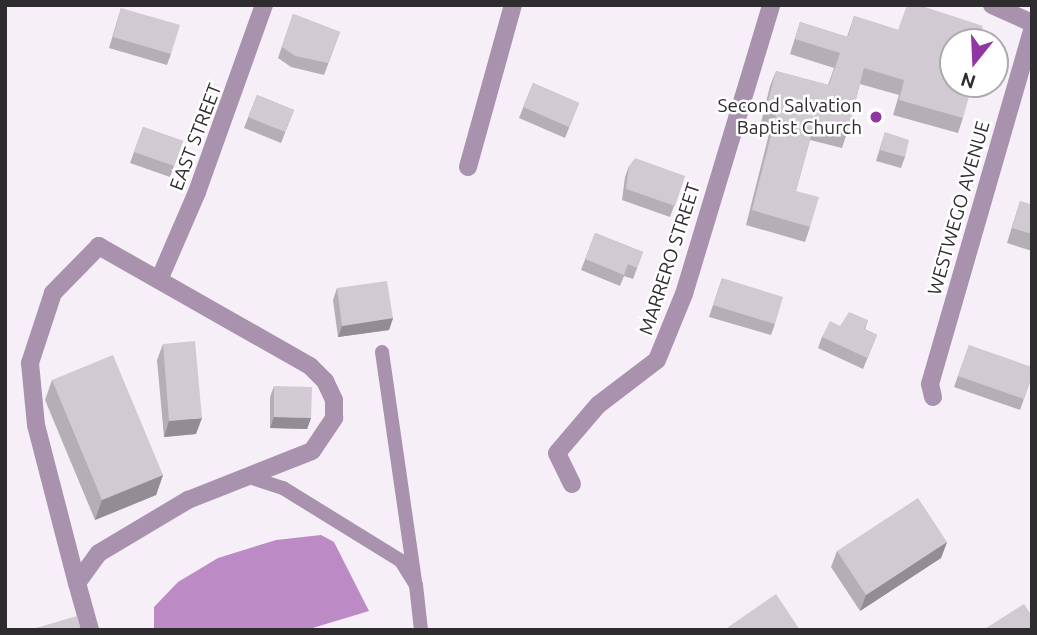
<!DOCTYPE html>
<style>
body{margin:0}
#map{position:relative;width:1037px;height:635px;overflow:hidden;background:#f7eff8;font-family:Ubuntu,sans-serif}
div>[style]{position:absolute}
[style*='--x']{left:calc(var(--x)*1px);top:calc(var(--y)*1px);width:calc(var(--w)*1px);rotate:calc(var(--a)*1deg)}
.water>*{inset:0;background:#bc8bc6}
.lane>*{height:14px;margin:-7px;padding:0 7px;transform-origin:7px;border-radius:7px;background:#a892ad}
.street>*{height:18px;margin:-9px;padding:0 9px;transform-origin:9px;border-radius:9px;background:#a892ad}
.wall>*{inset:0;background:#b4aeb5}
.shaded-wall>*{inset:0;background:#928d94}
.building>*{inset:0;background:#d1cad3}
.dots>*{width:19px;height:19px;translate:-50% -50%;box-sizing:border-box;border:4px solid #fff;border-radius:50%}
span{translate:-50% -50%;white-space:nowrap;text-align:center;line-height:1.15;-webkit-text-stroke:5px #fff;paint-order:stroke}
.poi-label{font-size:19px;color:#2f2c2f}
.right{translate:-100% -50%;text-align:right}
.street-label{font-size:19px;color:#2f2c2f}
.frame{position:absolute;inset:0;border:7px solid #2f2c2f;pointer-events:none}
.north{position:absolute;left:939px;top:28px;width:70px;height:70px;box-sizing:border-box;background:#fff;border:2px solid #acabac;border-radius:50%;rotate:198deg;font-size:19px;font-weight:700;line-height:28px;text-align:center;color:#2f2c2f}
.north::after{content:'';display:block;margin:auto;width:24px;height:32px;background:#9036a2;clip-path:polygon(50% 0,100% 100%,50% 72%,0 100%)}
</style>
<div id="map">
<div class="water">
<i style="clip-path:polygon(321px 535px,334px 542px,369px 611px,306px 630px,154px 630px,154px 607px,178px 582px,218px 558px,276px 540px)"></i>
</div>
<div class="lane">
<i style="--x:382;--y:352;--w:230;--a:81.8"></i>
<i style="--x:246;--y:476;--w:39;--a:18"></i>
<i style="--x:283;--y:488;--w:139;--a:31.7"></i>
<i style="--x:401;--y:561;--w:28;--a:58"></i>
<i style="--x:416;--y:585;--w:45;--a:83.7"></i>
</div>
<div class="street">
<i style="--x:992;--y:5;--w:44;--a:24.2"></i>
<i style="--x:468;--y:167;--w:168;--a:-74.5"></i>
<i style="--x:159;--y:280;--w:96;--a:-66.6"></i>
<i style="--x:197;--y:192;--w:199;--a:-70.3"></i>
<i style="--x:933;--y:397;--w:13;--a:-103"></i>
<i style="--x:930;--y:384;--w:367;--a:-73.9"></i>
<i style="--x:572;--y:484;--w:34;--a:-116"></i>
<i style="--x:557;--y:453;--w:63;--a:-49.5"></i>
<i style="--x:598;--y:405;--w:74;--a:-37.3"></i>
<i style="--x:657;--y:360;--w:71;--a:-67.8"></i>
<i style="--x:684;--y:294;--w:302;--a:-73.2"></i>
<i style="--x:77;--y:583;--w:37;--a:-54"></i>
<i style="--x:99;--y:553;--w:104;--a:-30.8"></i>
<i style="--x:188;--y:500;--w:133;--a:-21.6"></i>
<i style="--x:312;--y:451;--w:40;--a:-56"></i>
<i style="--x:334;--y:418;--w:18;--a:-90"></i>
<i style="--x:334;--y:400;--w:21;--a:-115"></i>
<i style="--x:325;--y:381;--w:21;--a:-135"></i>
<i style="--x:310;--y:366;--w:243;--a:-150.4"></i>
<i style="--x:99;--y:246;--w:66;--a:134.4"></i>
<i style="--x:53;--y:293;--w:74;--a:108.2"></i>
<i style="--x:30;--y:363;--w:62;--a:84.5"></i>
<i style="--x:36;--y:425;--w:163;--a:75.5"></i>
<i style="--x:77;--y:583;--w:49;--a:74.5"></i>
</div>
<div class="wall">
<i style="clip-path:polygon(121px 8px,171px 54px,167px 65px,109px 48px)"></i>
<i style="clip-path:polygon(293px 14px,340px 32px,324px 75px,291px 67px,278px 58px)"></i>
<i style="clip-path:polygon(854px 16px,898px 30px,953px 42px,963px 118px,958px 133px,893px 115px,899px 95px,860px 84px,847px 133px,842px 148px,810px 140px,796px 191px,810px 227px,805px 242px,746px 225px,770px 130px,760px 127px,770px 86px,776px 71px,828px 85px,834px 68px,790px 54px,800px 22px,847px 37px)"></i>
<i style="clip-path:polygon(533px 83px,579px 103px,565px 138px,519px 118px)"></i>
<i style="clip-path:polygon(257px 95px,294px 110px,281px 143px,244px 128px)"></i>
<i style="clip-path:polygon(143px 127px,183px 141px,170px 177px,130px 163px)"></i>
<i style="clip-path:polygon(885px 132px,905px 157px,901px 168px,876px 161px)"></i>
<i style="clip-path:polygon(629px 166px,685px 176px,670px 217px,622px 200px,625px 177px)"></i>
<i style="clip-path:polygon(1020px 201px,1032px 205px,1032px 251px,1007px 243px)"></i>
<i style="clip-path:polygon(595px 233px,643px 252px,633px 279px,624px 276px,620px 286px,581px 270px)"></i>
<i style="clip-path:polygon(722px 278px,775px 324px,771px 335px,709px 317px)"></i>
<i style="clip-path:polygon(337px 288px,393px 318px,389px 330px,338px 337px,333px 300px)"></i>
<i style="clip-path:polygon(868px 320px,865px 329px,877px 335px,863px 369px,818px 348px,822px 337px,840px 326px)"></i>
<i style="clip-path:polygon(163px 344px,196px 434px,164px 437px,157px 360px)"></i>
<i style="clip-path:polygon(969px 345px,1032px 376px,1020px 410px,954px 387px)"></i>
<i style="clip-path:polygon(52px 380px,163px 475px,156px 495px,95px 520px,45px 400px)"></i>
<i style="clip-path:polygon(274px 386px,311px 418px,307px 429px,270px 428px,270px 397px)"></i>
<i style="clip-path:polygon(947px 542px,941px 558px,860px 611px,831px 567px,837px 551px)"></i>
</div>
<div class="shaded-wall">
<i style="clip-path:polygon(393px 318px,389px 330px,338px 337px,342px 326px)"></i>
<i style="clip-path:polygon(274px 417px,311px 418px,307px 429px,270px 428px)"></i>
<i style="clip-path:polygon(202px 418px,196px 434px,164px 437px,169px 421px)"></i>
<i style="clip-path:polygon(163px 475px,156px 495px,95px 520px,102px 500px)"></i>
<i style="clip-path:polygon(947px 542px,941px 558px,860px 611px,866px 595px)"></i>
</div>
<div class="building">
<i style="clip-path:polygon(907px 5px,919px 5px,983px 26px,978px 42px,953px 42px,953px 84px,964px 84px,972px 86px,963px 118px,899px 100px,904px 80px,864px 68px,847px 133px,814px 124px,796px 191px,819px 197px,810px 227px,752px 210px,776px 115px,765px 112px,776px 71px,829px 85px,840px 53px,795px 39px,800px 22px,848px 37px,854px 16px,898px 30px)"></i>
<i style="clip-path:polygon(121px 8px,180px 25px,171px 54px,113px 37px)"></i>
<i style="clip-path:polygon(293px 14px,340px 32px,328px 63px,295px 56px,282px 47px)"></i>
<i style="clip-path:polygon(533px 83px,579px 103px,569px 127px,523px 107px)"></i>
<i style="clip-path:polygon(257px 95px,294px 110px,285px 132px,248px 117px)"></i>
<i style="clip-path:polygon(143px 127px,183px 141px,174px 166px,134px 152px)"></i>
<i style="clip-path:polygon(885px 132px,909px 140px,905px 157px,880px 150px)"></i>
<i style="clip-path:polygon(635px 158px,685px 176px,675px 206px,626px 189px,629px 166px)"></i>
<i style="clip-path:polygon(1020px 201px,1032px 205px,1032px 234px,1012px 228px)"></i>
<i style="clip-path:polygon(595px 233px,643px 252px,637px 268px,628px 264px,624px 275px,585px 259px)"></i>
<i style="clip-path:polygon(722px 278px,783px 297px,775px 324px,713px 305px)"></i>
<i style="clip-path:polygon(387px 281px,393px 318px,342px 326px,337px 288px)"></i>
<i style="clip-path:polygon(849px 312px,868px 320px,864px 329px,877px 335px,867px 358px,822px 337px,830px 321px,840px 326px)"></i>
<i style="clip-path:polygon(195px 341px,202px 418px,169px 421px,163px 344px)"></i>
<i style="clip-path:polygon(969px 345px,1032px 367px,1032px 376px,1024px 399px,958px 376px)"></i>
<i style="clip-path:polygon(113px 355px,163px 475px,102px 500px,52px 380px)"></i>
<i style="clip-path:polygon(274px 386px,312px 387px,311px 418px,274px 417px)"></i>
<i style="clip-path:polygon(918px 498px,947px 542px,866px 595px,837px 551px)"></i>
<i style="clip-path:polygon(776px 594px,800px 630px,724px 630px)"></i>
<i style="clip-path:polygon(1024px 604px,1032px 616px,1032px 630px,983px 630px)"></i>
<i style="clip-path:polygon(77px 616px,81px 630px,37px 630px,36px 628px)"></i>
</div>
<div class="dots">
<i style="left:876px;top:117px;background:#9036a2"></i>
</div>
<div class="poi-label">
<span class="right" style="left:862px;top:117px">Second Salvation<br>Baptist Church</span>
</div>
<div class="street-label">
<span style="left:196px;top:137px;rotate:-69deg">EAST STREET</span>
<span style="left:959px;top:208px;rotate:-74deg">WESTWEGO AVENUE</span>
<span style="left:670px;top:259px;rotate:-72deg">MARRERO STREET</span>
</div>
<div class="frame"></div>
<div class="north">N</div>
</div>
